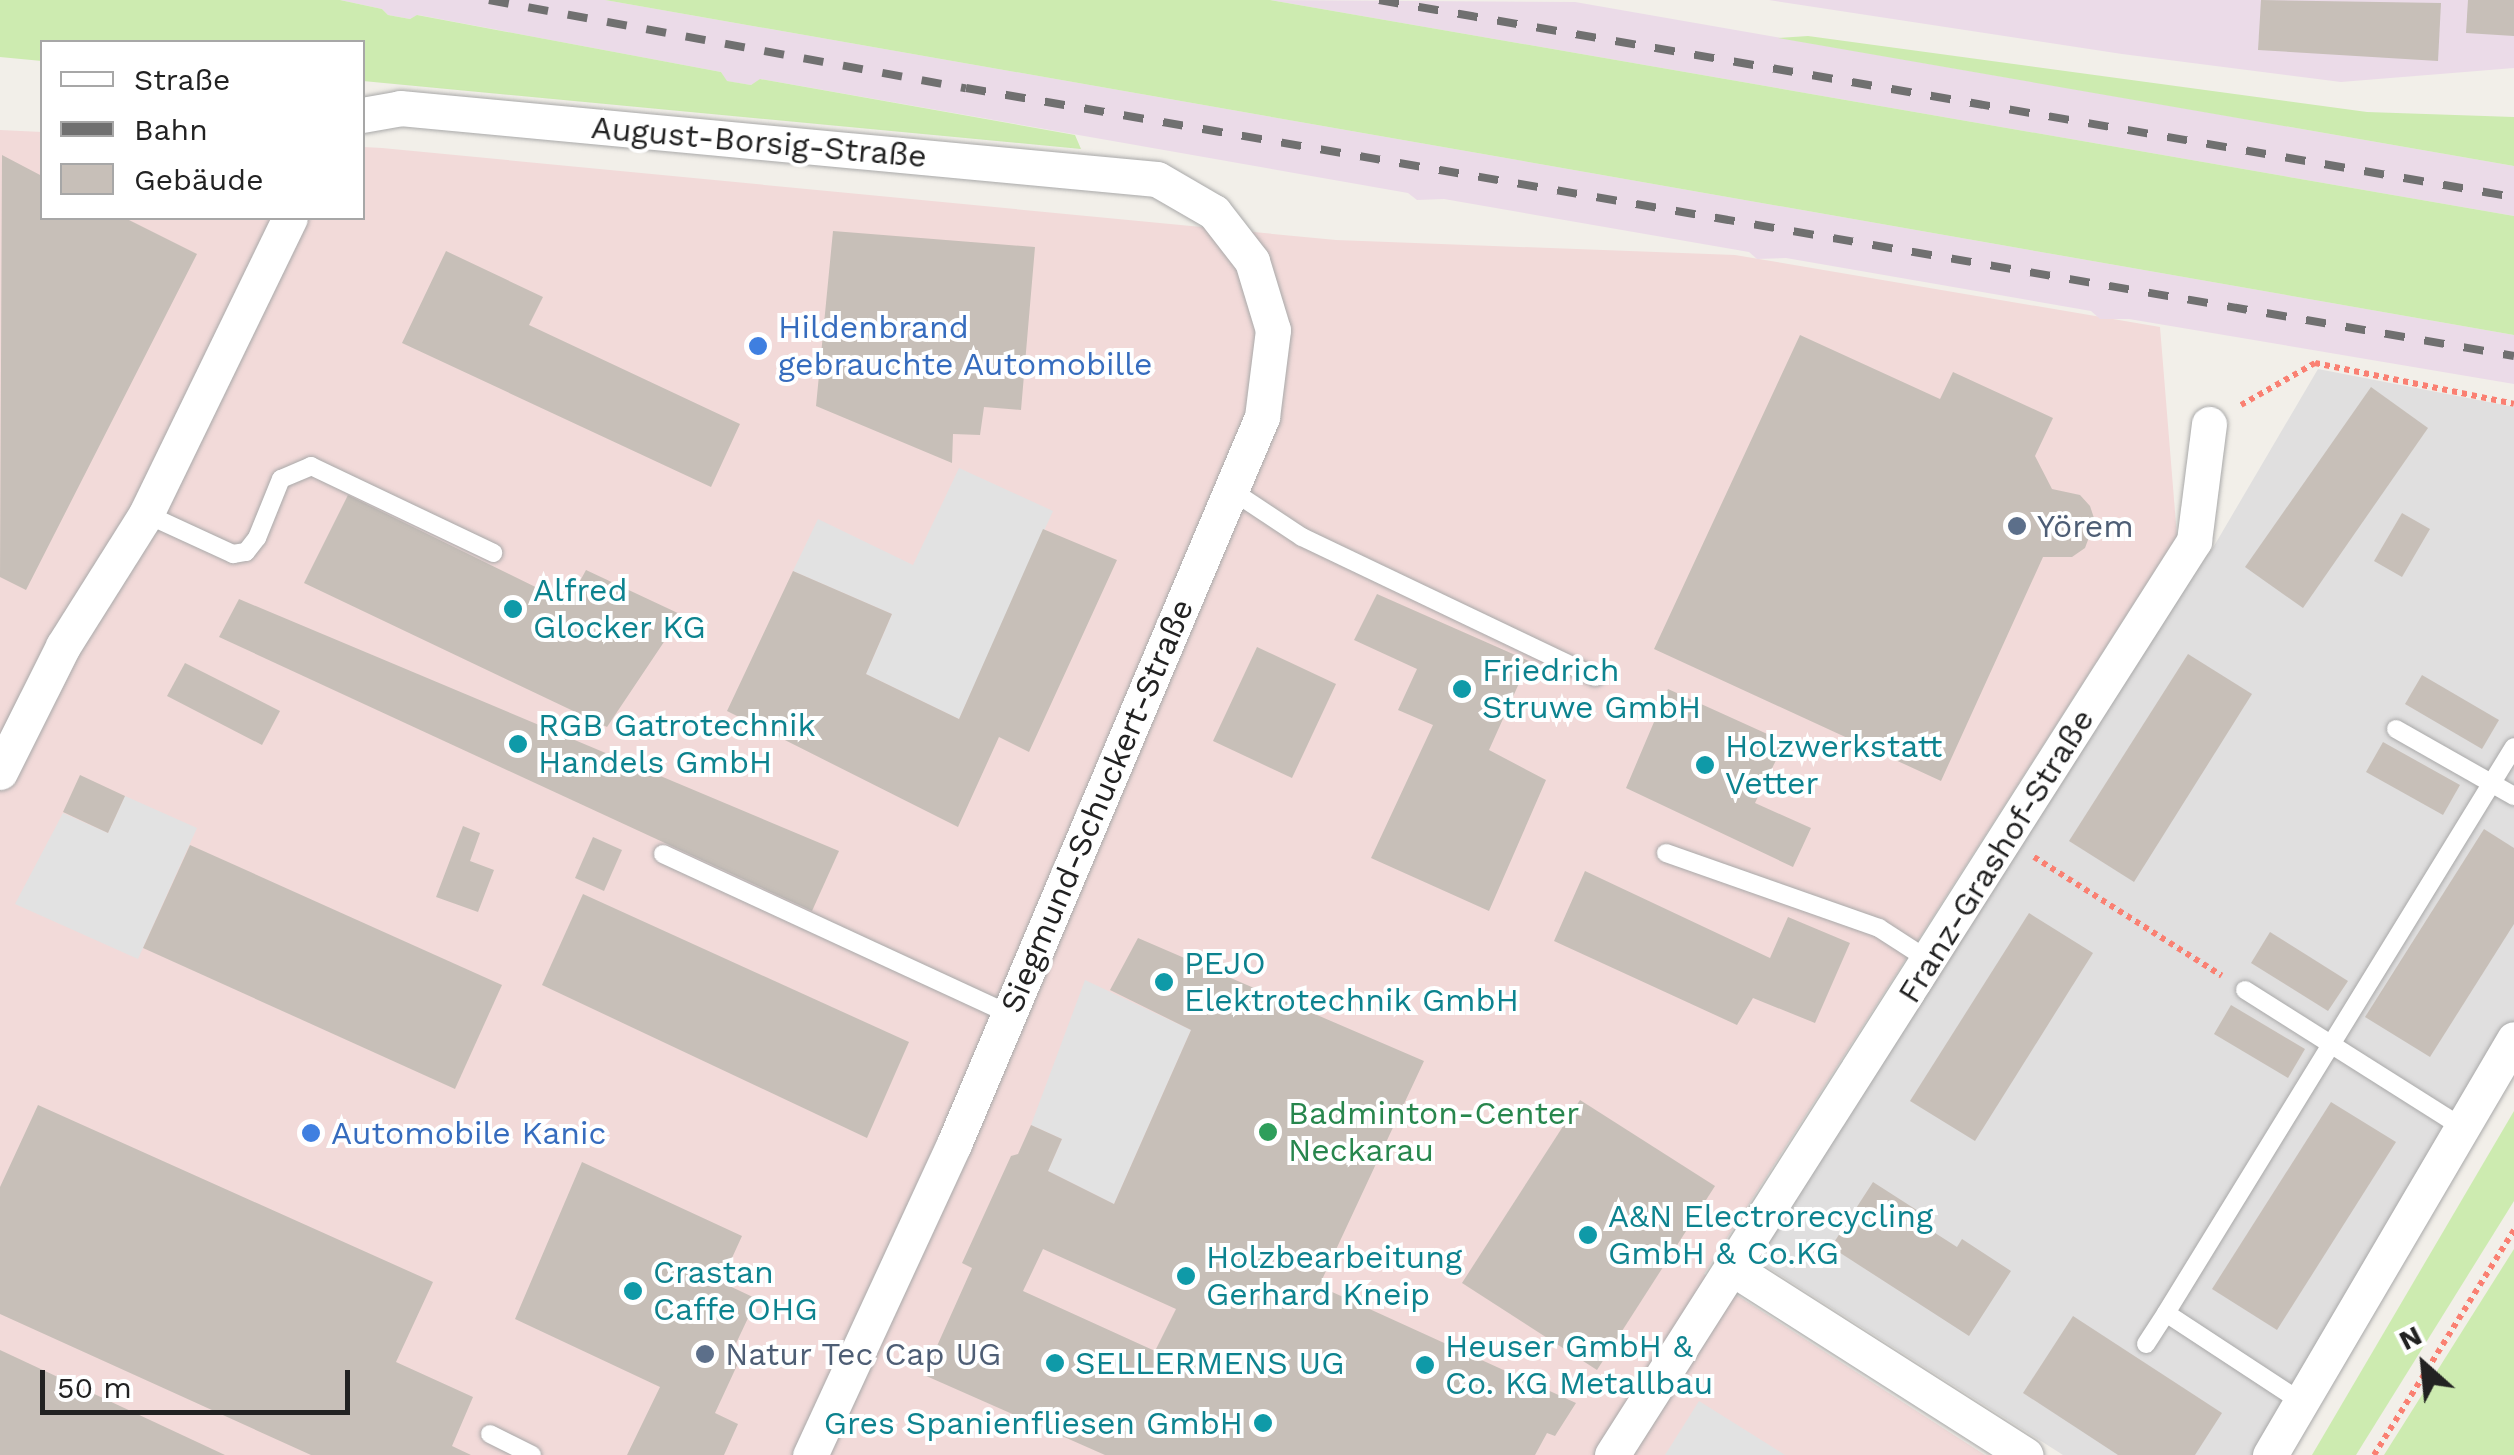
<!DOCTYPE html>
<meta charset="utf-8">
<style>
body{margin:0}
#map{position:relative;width:2514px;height:1455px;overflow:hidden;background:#f2efe9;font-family:"Work Sans",sans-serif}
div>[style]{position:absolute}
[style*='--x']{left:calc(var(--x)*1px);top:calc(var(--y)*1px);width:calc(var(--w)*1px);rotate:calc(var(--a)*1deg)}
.residential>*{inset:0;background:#e0dfdf}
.commercial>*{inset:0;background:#f2dad9}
.industrial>*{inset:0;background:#ebdbe8}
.grass>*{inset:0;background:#cdebb0}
.parking>*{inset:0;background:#e2e2e2}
.building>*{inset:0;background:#c7bfb8}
.path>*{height:6px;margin-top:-3px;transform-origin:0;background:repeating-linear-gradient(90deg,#fa8072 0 5px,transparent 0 10px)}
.roads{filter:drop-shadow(0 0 2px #a9a9a9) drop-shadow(0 0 2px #a9a9a9)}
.lane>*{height:18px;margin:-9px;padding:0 9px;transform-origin:9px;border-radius:9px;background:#fff}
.street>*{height:35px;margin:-17.5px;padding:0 17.5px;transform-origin:17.5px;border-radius:17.5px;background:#fff}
.rail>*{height:8px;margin-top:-4px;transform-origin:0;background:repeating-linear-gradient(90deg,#707070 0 20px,transparent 0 40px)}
.dots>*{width:28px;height:28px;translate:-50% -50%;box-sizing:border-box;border:5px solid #fff;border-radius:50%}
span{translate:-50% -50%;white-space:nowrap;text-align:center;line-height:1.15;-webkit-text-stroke:8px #fff;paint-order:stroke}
.street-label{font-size:32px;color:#222}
.shop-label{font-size:32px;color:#366cbe}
.left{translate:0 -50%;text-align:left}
.service-label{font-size:32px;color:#4e5e75}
.culture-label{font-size:32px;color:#0d838f}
.right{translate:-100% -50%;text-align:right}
.leisure-label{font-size:32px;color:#27864d}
.legend{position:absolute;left:40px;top:40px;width:325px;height:180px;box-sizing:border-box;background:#fff;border:2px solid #a7a7a7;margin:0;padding:12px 18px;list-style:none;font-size:30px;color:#222}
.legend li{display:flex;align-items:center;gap:20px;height:50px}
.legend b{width:50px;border:2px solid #a7a7a7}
.north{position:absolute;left:2374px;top:1315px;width:100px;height:100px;-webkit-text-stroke:8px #fff;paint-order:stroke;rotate:333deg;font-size:28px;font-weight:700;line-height:40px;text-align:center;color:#222}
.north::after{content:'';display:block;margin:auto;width:35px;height:45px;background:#222;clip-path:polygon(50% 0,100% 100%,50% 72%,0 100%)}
.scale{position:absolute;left:40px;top:1370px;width:310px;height:45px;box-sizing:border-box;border:5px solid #222;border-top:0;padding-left:12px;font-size:30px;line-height:35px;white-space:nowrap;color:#222;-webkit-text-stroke:8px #fff;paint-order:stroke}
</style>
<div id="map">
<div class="residential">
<i style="clip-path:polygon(2318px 369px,2514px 407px,2514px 1039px,2262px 1455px,2063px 1455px,1758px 1261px,2007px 840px,2214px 546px)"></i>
</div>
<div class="commercial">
<i style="clip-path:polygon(0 130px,42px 132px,42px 218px,362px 218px,363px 147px,382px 148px,1336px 240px,1735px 255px,2160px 327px,2177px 536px,1704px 1274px,1985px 1455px,0 1455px)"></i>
</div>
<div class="industrial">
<i style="clip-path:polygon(340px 0,605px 0,2514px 335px,2514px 384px,2129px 319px,2100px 319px,2091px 311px,1786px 258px,1757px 259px,1749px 252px,1444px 199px,1417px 200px,1408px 193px,761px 79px,751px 85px,726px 81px,721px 72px,418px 15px,410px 19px,388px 15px,382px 9px)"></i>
<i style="clip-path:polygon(1270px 0,1575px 2px,2514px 166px,2514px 216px)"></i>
<i style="clip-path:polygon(1769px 0,2514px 0,2514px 68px,2341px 82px,2122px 54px)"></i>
</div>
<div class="grass">
<i style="clip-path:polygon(0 0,340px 0,382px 9px,388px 15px,410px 19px,417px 15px,721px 72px,727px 81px,751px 85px,760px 79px,1075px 135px,1081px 149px,363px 81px,362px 42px,42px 42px,42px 61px,0 57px)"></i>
<i style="clip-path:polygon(605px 0,1270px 0,2514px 216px,2514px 335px)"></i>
<i style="clip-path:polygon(1808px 36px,2367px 112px,2514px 117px,2514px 166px,1778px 38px)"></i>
<i style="clip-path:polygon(2514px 1111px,2514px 1201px,2356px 1455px,2312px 1455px)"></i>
<i style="clip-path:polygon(2514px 1249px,2514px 1455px,2384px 1455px)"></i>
</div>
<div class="parking">
<i style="clip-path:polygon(959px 468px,1053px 511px,959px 719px,866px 674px,892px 614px,793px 571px,818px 519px,913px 565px)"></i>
<i style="clip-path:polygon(125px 796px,197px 828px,138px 959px,15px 904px,63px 813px,108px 833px)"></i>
<i style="clip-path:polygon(1085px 980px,1191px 1030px,1114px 1204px,1048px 1171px,1062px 1139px,1031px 1125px)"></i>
<i style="clip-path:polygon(1699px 1401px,1785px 1455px,1665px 1455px)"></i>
</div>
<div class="building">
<i style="clip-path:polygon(2261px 0,2441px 3px,2438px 61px,2258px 50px)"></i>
<i style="clip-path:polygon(2468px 0,2514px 0,2514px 36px,2466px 33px)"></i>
<i style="clip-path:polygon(2px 155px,42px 176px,42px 218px,125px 218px,197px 254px,26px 590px,0 577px)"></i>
<i style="clip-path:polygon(833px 231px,1035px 247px,1021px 410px,984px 407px,980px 435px,953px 434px,952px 463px,816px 406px)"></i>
<i style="clip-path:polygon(446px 251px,543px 297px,529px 325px,740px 424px,711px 487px,402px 343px)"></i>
<i style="clip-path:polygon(1800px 335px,1940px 399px,1953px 372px,2053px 418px,2035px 456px,2052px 489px,2080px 495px,2090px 506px,2095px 521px,2085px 548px,2072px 557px,2043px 557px,1941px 781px,1654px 649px)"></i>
<i style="clip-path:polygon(2371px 387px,2428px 428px,2303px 608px,2245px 567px)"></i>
<i style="clip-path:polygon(348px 495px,568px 603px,586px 570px,682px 615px,607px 727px,304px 583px)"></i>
<i style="clip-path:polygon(2402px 513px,2430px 529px,2402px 577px,2374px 561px)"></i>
<i style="clip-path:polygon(1043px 529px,1117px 560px,1029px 752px,999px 737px,958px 827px,727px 711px,793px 571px,892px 614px,866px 674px,959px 719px)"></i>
<i style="clip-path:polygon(1377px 594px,1529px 661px,1489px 750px,1546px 780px,1489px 911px,1371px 858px,1433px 725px,1398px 710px,1417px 669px,1354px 640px)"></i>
<i style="clip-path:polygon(239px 599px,839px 851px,812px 911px,219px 637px)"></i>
<i style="clip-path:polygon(1257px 647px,1336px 684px,1292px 778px,1213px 741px)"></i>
<i style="clip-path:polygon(2188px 654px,2252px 694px,2134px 882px,2069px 841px)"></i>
<i style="clip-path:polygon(185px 663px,280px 711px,262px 745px,167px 696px)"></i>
<i style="clip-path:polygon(2422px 675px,2499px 720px,2482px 749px,2405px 704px)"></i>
<i style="clip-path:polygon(1668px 689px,1785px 742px,1755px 803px,1811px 828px,1793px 867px,1626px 788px)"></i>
<i style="clip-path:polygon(2383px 742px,2460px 785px,2443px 815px,2366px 772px)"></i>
<i style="clip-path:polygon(80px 775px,125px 796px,108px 833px,63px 812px)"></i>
<i style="clip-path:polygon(463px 826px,480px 833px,470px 861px,494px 870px,478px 912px,436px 897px)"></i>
<i style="clip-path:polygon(2484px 829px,2514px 848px,2514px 924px,2430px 1057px,2365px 1017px)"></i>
<i style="clip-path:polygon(593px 837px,622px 850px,604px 891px,575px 878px)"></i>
<i style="clip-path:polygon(190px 845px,502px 985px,455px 1089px,143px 948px)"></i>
<i style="clip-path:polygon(1585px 871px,1770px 958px,1788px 917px,1850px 943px,1815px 1023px,1753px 998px,1737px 1025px,1554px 941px)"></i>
<i style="clip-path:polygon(583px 894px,909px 1042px,867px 1138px,542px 985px)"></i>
<i style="clip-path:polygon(2029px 913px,2093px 953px,1975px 1141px,1910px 1101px)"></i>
<i style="clip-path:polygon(2270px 932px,2348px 981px,2328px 1011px,2251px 963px)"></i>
<i style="clip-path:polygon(evenodd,1138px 938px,1424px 1061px,1319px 1286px,1576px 1403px,1555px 1436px,1547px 1433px,1535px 1455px,1105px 1455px,924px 1375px,972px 1268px,962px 1263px,1011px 1156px,1018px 1154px,1031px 1125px,1062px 1139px,1048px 1171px,1114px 1204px,1191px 1030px,1110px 990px,1138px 938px,1043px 1249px,1176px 1309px,1155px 1351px,1023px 1291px,1043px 1249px)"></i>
<i style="clip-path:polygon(2231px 1005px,2305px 1049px,2288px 1078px,2214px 1034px)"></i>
<i style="clip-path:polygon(1580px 1100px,1715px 1186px,1597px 1370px,1462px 1283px)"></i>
<i style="clip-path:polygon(2331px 1102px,2396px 1142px,2277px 1330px,2212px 1289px)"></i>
<i style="clip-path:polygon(38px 1105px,433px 1282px,396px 1362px,473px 1397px,452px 1446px,471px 1455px,311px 1455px,0 1314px,0 1187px)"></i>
<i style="clip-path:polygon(582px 1162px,742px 1236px,721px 1282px,757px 1299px,731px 1354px,740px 1359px,715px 1413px,738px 1424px,724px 1455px,627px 1455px,660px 1387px,515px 1319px)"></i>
<i style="clip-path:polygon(1873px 1182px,1926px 1216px,1921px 1224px,1957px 1247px,1962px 1239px,2011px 1271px,1969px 1336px,1831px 1247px)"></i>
<i style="clip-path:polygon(2073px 1316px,2222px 1413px,2195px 1455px,2118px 1455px,2023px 1393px)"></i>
<i style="clip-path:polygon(0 1350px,225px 1455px,0 1455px)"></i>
</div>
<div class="path">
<i style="--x:2241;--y:405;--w:85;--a:-29.6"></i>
<i style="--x:2315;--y:363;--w:203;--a:11.6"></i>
<i style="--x:2034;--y:857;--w:222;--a:32.3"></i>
<i style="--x:2374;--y:1455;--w:265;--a:-58.1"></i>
</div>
<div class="roads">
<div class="lane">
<i style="--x:1231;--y:490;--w:85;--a:33.5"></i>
<i style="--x:1302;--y:537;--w:325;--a:25.5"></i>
<i style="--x:146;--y:514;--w:96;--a:24.7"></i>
<i style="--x:233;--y:554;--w:13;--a:-9"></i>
<i style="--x:246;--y:552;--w:18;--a:-52"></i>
<i style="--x:257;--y:538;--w:64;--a:-67.9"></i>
<i style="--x:281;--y:479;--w:33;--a:-23"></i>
<i style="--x:311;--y:466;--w:202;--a:25.5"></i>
<i style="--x:2396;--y:729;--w:136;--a:29.6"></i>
<i style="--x:1666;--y:853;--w:226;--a:19.4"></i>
<i style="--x:1879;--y:928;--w:61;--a:32.9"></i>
<i style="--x:663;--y:854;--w:381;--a:24.8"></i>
<i style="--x:2245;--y:990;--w:257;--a:32.3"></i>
<i style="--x:2146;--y:1344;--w:37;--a:-57"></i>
<i style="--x:2300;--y:1401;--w:160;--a:-146.7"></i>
<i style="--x:2166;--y:1313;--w:664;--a:-58.42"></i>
<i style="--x:490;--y:1434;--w:47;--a:26.6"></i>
</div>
<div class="street">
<i style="--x:362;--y:115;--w:39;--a:-10"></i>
<i style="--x:400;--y:108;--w:760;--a:5.36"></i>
<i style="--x:1157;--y:179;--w:66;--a:30.1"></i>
<i style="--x:1214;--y:212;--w:62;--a:52.2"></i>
<i style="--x:1252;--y:261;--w:72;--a:73.1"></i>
<i style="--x:1273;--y:330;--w:88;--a:97.2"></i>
<i style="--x:1262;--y:417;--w:790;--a:112.96"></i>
<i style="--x:954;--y:1144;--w:343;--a:114.8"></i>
<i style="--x:0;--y:772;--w:141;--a:-63.4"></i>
<i style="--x:63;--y:646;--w:156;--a:-57.8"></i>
<i style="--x:146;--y:514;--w:329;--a:-64.1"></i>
<i style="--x:1732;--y:1268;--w:348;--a:32.5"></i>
<i style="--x:1612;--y:1455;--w:1084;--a:-57.51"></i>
<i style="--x:2194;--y:541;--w:118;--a:-82.7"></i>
<i style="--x:2270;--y:1455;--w:482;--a:-59.6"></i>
</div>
</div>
<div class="rail">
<i style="--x:489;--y:0;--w:485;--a:10.5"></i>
<i style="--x:966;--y:88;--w:1571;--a:9.82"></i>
<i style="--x:1379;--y:0;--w:1152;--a:9.85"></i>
</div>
<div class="dots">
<i style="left:758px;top:346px;background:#3f7fe0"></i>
<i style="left:2017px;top:526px;background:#5c6f8a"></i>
<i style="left:513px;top:609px;background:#0f9aa8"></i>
<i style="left:1462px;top:689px;background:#0f9aa8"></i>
<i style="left:518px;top:744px;background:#0f9aa8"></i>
<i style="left:1705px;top:765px;background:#0f9aa8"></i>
<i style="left:1164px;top:982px;background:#0f9aa8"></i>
<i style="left:1268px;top:1132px;background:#2e9e5b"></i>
<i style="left:311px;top:1133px;background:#3f7fe0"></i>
<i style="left:1588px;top:1235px;background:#0f9aa8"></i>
<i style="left:1186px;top:1276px;background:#0f9aa8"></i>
<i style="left:633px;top:1291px;background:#0f9aa8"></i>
<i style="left:705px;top:1354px;background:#5c6f8a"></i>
<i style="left:1055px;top:1363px;background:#0f9aa8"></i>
<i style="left:1425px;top:1365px;background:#0f9aa8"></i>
<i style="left:1263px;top:1423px;background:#0f9aa8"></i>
</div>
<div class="street-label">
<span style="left:759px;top:142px;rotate:5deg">August-Borsig-Straße</span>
<span style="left:1097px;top:806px;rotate:-67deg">Siegmund-Schuckert-Straße</span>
<span style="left:1996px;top:856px;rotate:-58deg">Franz-Grashof-Straße</span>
</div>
<div class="shop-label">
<span class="left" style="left:778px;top:346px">Hildenbrand<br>gebrauchte Automobille</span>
<span class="left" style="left:331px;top:1133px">Automobile Kanic</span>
</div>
<div class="service-label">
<span class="left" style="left:2037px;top:526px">Yörem</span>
<span class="left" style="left:725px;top:1354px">Natur Tec Cap UG</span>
</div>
<div class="culture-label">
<span class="left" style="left:533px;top:609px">Alfred<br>Glocker KG</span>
<span class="left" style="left:1482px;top:689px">Friedrich<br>Struwe GmbH</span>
<span class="left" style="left:538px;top:744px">RGB Gatrotechnik<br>Handels GmbH</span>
<span class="left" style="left:1725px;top:765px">Holzwerkstatt<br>Vetter</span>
<span class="left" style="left:1184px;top:982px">PEJO<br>Elektrotechnik GmbH</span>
<span class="left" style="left:1608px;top:1235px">A&amp;N Electrorecycling<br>GmbH &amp; Co.KG</span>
<span class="left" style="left:1206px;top:1276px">Holzbearbeitung<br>Gerhard Kneip</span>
<span class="left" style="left:653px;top:1291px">Crastan<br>Caffe OHG</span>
<span class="left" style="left:1445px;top:1365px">Heuser GmbH &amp;<br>Co. KG Metallbau</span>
<span class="left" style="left:1075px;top:1363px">SELLERMENS UG</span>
<span class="right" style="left:1243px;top:1423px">Gres Spanienfliesen GmbH</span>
</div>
<div class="leisure-label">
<span class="left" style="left:1288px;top:1132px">Badminton-Center<br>Neckarau</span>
</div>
<ul class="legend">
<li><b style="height:12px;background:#fff"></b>Straße</li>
<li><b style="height:12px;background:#707070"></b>Bahn</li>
<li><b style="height:28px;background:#c7bfb8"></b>Gebäude</li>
</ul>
<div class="north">N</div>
<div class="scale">50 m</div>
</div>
